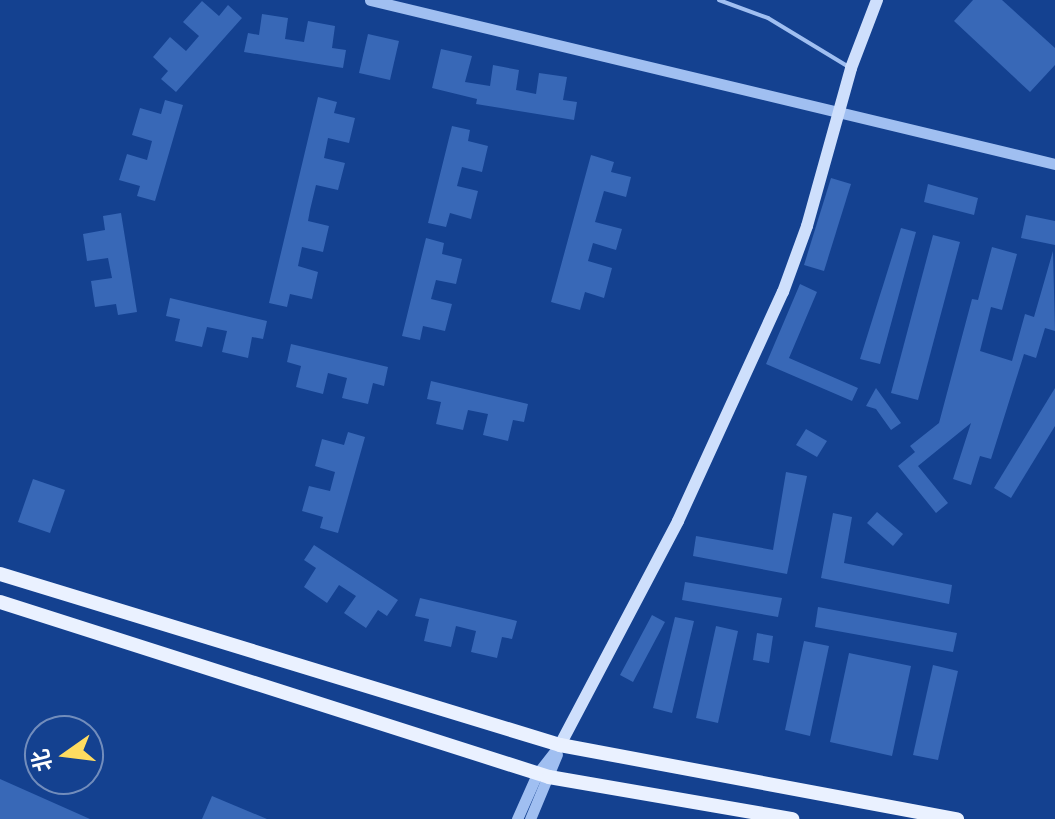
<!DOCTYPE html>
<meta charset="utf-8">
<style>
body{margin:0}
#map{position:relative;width:1055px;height:819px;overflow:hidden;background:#144190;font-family:"DM Sans","Noto Sans SC",sans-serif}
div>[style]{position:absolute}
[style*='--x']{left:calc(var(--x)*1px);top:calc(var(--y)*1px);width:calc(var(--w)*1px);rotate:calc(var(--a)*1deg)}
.building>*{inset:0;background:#3868b7}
.service>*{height:4px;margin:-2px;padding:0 2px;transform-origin:2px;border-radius:2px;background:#a0bff1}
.tertiary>*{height:11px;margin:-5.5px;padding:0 5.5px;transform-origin:5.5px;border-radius:5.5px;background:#a0bff1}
.secondary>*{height:12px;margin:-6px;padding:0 6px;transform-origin:6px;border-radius:6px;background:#cedffc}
.primary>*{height:14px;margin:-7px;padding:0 7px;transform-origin:7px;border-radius:7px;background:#eaf1ff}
span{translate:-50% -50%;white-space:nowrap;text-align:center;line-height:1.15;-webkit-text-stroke:7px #144190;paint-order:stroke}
.north{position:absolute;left:24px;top:715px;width:80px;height:80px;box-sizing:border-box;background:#144190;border:2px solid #728dbc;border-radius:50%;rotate:256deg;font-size:22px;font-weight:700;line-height:32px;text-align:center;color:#fff}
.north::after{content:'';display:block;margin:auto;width:28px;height:36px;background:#ffdc60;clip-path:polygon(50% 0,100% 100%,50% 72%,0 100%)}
</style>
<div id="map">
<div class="building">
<i style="clip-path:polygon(973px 0,1002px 0,1055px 48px,1055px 65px,1030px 92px,954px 21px)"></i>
<i style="clip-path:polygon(202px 1px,219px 16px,228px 5px,242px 18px,176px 92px,161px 79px,168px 71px,153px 57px,170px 37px,186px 51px,199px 36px,183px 22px)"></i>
<i style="clip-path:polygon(262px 14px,288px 18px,285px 39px,304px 42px,308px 21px,335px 26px,332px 48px,346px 50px,343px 68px,244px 52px,248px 33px,259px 35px)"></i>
<i style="clip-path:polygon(368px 34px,399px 41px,390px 80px,359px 73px)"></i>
<i style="clip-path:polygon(441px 49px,472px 56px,465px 82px,490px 86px,493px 65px,519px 70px,516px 90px,536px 94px,539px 73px,567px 77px,563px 100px,577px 102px,574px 120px,476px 104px,477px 99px,432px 88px)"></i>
<i style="clip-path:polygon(318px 97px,337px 102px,334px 113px,355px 118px,349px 143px,328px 138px,324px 158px,345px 163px,338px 190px,316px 185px,310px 210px,308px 221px,329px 226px,323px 252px,302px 247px,298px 266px,318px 272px,312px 299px,290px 294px,287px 307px,269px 303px)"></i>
<i style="clip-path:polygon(165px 100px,183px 105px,155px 201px,137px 196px,140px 186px,119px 180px,127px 154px,147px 160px,152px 141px,132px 135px,140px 108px,161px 114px)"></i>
<i style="clip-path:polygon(452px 126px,470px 130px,468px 141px,488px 146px,482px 172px,462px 167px,457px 186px,478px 191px,471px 219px,450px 213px,446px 227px,428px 223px)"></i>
<i style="clip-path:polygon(591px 155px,614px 162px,611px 172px,631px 177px,626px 197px,604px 191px,595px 222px,622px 229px,616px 250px,593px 243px,588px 261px,612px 268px,604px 298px,585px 292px,580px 310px,551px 302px)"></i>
<i style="clip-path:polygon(831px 178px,851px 184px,824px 271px,804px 265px)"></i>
<i style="clip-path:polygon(928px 184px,978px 198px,974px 215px,924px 202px)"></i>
<i style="clip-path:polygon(121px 213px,137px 312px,118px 315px,116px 304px,95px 307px,91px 281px,112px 278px,108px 258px,87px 261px,83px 234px,105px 230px,103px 216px)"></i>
<i style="clip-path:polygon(1026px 215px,1055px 221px,1055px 245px,1021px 238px)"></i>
<i style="clip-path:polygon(901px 228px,916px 232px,880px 364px,860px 359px)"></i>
<i style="clip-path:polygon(933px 235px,960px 242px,918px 400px,891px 393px)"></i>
<i style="clip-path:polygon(426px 238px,444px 243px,442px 254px,462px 259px,456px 284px,436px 280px,431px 299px,452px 304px,445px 331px,423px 326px,420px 340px,402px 336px)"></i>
<i style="clip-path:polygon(992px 247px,1017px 254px,1002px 310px,991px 307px,980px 351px,1012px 361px,1025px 314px,1034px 317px,1053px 251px,1055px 331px,1045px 328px,1036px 358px,1024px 354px,991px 459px,980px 456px,971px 485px,953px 479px,971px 423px,918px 466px,948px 503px,936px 513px,898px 466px,915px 452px,910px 446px,939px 423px,972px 299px,978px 300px)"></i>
<i style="clip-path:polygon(800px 284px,817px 292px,789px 358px,858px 388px,852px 401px,766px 364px)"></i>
<i style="clip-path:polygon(170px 298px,267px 321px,263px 339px,252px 337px,248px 358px,222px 352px,227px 331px,207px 327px,202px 347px,175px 341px,180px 319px,166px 316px)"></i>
<i style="clip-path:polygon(291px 344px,388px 367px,384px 386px,373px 383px,368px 404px,342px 398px,347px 378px,328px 373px,323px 394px,296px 387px,301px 366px,287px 362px)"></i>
<i style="clip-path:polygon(431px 381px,528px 404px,524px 422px,513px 420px,508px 441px,483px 435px,488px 414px,468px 410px,463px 430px,436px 424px,441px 402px,427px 399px)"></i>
<i style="clip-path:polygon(876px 388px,901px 423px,891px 430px,876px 409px,866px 406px)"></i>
<i style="clip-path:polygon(1055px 388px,1055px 426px,1011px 498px,994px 488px)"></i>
<i style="clip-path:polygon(806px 429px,827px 441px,817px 457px,796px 445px)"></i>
<i style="clip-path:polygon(348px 432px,365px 437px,338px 533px,320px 528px,323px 517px,302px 511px,309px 486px,330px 491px,335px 472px,315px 466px,322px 439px,344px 445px)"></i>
<i style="clip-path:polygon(786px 472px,807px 476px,787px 574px,693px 556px,696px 536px,773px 550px)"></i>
<i style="clip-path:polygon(33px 479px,65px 490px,50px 533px,18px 522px)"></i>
<i style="clip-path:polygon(877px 512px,903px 534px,893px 546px,867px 523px)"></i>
<i style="clip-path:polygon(833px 513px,852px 517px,844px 563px,952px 585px,949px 604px,821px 578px)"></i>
<i style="clip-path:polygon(314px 545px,398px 600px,387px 616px,378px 610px,366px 628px,344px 613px,356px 596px,339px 585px,327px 603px,304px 587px,316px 568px,304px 560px)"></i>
<i style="clip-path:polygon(685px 582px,782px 598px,778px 617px,682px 600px)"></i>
<i style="clip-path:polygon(420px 598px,517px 621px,512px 639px,502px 637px,497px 658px,471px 652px,476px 631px,456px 626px,451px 647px,424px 641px,429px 619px,415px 616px)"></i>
<i style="clip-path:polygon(818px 607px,957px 633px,953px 652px,815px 627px)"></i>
<i style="clip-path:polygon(652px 615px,665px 622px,633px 682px,620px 675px)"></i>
<i style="clip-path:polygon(675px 617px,694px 621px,672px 713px,653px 708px)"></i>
<i style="clip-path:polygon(716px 626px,738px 631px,718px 723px,696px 718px)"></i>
<i style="clip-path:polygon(757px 633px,773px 636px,769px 663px,753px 660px)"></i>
<i style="clip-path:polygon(804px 641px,829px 646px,810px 736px,785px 730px)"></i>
<i style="clip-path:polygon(849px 653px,911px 666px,892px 756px,830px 742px)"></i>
<i style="clip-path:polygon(933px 665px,958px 671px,938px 760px,913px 755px)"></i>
<i style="clip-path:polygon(0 779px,90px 819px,0 819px)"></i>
<i style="clip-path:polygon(212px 796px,267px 819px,202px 819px)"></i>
</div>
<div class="service">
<i style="--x:719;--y:0;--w:52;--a:20.2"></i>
<i style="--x:768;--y:18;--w:95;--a:31.2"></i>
</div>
<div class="tertiary">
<i style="--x:370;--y:0;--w:704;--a:13.46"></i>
<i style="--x:517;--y:819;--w:49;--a:-66"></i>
<i style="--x:537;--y:774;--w:37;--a:-52"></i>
<i style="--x:530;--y:819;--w:70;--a:-67.4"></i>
</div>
<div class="secondary">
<i style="--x:560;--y:745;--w:253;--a:-62.2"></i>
<i style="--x:678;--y:521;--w:252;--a:-65.4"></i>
<i style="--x:783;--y:292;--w:70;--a:-70"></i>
<i style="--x:807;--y:226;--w:164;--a:-74.4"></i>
<i style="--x:851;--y:68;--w:73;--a:-69.1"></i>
</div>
<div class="primary">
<i style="--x:0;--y:574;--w:586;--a:16.98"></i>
<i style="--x:560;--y:745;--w:404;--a:10.6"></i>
<i style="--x:0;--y:602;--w:576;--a:17.68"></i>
<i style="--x:549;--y:777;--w:247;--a:9.8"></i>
</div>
<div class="north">北</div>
</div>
